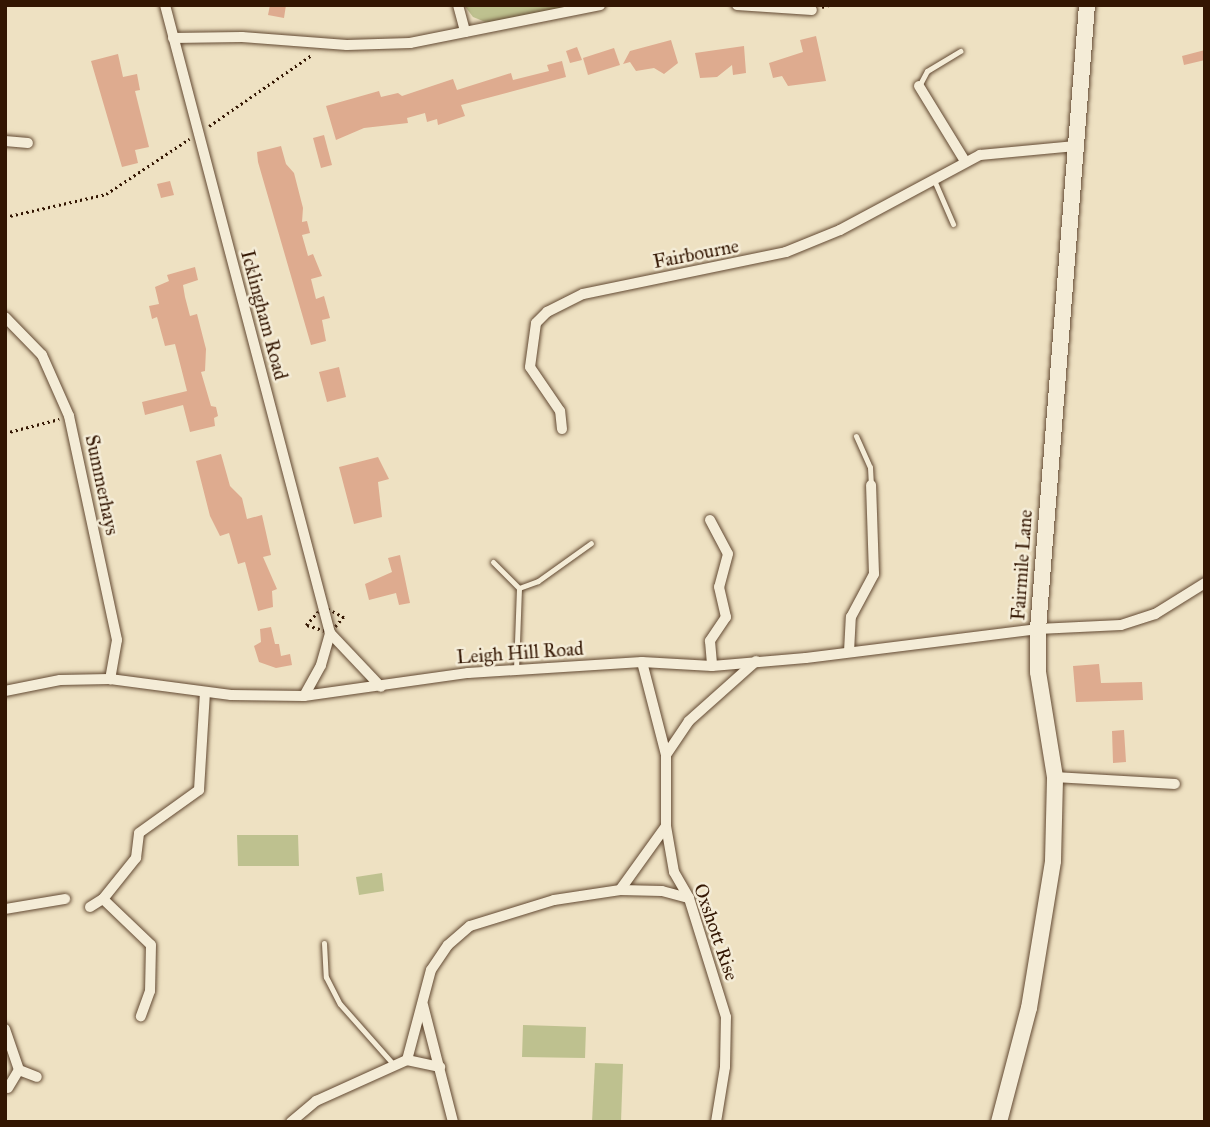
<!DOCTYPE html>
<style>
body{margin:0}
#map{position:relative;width:1210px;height:1127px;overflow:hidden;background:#eee1c2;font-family:"IM FELL Great Primer",serif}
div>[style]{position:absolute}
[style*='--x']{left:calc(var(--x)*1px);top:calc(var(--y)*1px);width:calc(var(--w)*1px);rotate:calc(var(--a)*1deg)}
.green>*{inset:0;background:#bec18f}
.building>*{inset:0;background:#deab8f}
.path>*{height:2.5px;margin-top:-1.25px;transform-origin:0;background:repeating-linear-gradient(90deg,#331602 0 2px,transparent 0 5.5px)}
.roads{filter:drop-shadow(0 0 2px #624932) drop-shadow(0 0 2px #624932)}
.lane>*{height:5px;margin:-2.5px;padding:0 2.5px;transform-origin:2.5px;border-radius:2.5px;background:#f4ecd7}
.street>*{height:10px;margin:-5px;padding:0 5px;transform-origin:5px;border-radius:5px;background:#f4ecd7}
.secondary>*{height:16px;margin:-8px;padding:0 8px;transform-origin:8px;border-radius:8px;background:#f4ecd7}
span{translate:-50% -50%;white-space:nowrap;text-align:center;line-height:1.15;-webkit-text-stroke:5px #f4ecd7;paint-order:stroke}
.street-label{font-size:19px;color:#331602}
.frame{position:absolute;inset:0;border:7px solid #331602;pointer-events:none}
</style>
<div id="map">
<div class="green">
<i style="clip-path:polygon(464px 5px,579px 5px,488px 23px,473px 17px)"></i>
<i style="clip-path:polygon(237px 835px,298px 835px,299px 866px,238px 866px)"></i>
<i style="clip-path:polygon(382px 873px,384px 891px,359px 895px,356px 877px)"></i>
<i style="clip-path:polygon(523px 1025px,586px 1027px,585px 1058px,522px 1057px)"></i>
<i style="clip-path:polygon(595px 1063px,623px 1064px,621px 1122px,592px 1122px)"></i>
</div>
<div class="building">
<i style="clip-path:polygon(270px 5px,286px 5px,284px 18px,268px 15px)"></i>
<i style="clip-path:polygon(816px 36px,826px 81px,788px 86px,782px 76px,773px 78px,769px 63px,803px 52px,800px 40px)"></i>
<i style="clip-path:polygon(671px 40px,678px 63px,664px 74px,654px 68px,636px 71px,630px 62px,623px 64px,630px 51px)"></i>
<i style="clip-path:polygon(744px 46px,746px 73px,733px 75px,732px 65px,717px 77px,700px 78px,695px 53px)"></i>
<i style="clip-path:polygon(577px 47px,582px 60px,570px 63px,566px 51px)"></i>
<i style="clip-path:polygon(614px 48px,620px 65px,588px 75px,583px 58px)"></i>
<i style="clip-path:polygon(1205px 50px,1205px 60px,1184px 65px,1182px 56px)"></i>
<i style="clip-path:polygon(118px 54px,123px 77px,137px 74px,140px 90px,135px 91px,149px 147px,135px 150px,138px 163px,122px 167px,91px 61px)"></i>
<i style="clip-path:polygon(562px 61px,566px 77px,461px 105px,465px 116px,438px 125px,437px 119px,427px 122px,425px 113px,407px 118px,408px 123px,364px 128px,336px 140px,326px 106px,379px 91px,381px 97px,398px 93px,402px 96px,453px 79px,457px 90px,511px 73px,513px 80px,549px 71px,547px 65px)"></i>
<i style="clip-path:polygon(324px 135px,332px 165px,321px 168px,313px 138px)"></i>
<i style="clip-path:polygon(281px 146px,286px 164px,294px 173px,303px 208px,302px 222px,307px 221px,310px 233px,302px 235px,308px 256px,313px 254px,322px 276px,311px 279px,316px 299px,324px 296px,330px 318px,322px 320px,326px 341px,311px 345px,258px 162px,257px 152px)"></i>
<i style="clip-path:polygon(170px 181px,174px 195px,161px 198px,157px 184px)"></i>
<i style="clip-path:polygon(195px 267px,198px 280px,183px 285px,185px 297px,190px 316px,197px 314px,206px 349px,205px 371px,201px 372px,211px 406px,216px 407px,218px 416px,214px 418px,215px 426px,190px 432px,183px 405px,145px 415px,142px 402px,187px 391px,175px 344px,165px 346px,157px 317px,152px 319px,149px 306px,159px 304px,155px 287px,169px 281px,167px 275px)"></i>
<i style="clip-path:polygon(339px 367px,346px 397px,327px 402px,319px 372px)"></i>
<i style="clip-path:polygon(221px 454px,230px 486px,242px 498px,247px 519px,262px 515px,271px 555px,263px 557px,277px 589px,272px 591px,273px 607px,258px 611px,245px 562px,238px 564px,229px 533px,220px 536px,210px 516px,196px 461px)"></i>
<i style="clip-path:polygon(378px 457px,389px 479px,378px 482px,382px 517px,354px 524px,339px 467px)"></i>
<i style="clip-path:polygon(400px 555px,410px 603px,399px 605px,396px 593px,369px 600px,365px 584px,392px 572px,388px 558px)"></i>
<i style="clip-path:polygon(271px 627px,275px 644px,279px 644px,281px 656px,290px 654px,292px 665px,276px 668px,259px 662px,254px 646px,261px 642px,260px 629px)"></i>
<i style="clip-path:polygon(1099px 664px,1101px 683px,1142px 682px,1143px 700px,1076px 702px,1073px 666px)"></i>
<i style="clip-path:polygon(1124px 730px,1126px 762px,1113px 763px,1112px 731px)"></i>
</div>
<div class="path">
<i style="--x:822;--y:7;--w:7;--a:-16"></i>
<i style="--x:209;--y:126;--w:126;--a:-34.7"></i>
<i style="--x:5;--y:217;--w:104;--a:-12.8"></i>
<i style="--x:106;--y:194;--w:100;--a:-33.5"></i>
<i style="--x:5;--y:433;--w:56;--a:-14.5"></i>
<i style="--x:323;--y:606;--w:24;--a:28"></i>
<i style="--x:344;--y:617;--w:21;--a:131"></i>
<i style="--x:330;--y:633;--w:25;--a:-162"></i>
<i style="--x:306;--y:625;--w:25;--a:-48"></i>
</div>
<div class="roads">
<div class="lane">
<i style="--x:919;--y:86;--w:17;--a:-62"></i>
<i style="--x:927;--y:71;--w:39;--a:-31"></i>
<i style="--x:934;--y:180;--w:48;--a:66.6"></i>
<i style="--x:856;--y:436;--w:34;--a:66"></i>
<i style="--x:870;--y:467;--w:18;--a:87"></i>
<i style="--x:493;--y:562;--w:37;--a:45"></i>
<i style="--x:519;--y:588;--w:82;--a:92.1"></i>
<i style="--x:519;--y:588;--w:20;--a:-20"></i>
<i style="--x:538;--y:581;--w:65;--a:-35.6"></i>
<i style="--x:324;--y:943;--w:34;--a:87"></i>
<i style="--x:326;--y:977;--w:30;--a:63"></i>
<i style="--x:340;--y:1004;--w:81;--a:48.5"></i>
</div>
<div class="street">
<i style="--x:165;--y:5;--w:649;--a:75.28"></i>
<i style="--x:330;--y:633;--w:74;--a:46.6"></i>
<i style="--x:458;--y:5;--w:28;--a:75"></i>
<i style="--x:737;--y:5;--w:75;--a:3.8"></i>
<i style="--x:173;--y:38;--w:69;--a:-0.8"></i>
<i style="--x:242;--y:37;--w:105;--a:4.4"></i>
<i style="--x:347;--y:45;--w:63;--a:-1.8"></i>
<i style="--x:410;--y:43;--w:194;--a:-11.3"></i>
<i style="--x:919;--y:86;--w:88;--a:58.5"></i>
<i style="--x:5;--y:141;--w:23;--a:5"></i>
<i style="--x:5;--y:317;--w:53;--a:45.8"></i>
<i style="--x:42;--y:355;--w:67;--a:66.1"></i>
<i style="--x:69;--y:416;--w:229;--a:77.9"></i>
<i style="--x:117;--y:640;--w:40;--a:100"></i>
<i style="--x:562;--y:429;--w:18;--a:-96"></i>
<i style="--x:560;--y:411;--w:53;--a:-124.3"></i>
<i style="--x:530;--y:367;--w:44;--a:-82.2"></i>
<i style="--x:536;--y:323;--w:16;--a:-45"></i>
<i style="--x:547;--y:312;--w:40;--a:-26.6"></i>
<i style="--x:583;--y:294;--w:207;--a:-11.7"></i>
<i style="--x:786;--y:252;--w:58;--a:-22.2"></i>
<i style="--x:840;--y:230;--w:159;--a:-28.2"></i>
<i style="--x:980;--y:155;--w:96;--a:-5.4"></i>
<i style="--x:710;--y:520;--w:38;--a:62"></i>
<i style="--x:728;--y:554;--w:34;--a:105"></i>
<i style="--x:719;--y:587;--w:31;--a:77"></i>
<i style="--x:726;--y:617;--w:29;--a:124"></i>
<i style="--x:710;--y:641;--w:25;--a:85"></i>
<i style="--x:849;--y:652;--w:35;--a:-87"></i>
<i style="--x:851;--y:617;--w:49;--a:-61.9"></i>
<i style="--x:874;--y:574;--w:89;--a:-91.9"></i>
<i style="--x:642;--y:662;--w:96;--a:75.5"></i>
<i style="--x:5;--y:691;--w:56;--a:-11.3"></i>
<i style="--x:60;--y:680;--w:50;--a:-1.1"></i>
<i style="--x:110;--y:679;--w:122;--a:7.5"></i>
<i style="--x:231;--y:695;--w:73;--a:0.8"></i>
<i style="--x:304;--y:696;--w:166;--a:-8"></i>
<i style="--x:468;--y:673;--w:174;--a:-3.6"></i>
<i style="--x:642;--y:662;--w:70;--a:3.3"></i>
<i style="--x:712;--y:666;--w:94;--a:-4.9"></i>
<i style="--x:806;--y:658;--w:234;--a:-7.1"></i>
<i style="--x:1038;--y:629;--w:83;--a:-2.8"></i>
<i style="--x:1121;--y:625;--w:36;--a:-18"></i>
<i style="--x:1155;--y:614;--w:59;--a:-31.8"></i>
<i style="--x:304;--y:696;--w:35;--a:-61"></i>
<i style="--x:321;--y:665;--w:33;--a:-74"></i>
<i style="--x:1055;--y:777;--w:120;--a:3.3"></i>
<i style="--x:620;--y:890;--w:79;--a:-54.3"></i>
<i style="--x:103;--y:899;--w:66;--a:43.8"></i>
<i style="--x:151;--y:945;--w:46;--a:91.2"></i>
<i style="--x:150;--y:991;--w:27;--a:110"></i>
<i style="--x:90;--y:907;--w:15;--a:-32"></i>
<i style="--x:103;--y:899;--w:53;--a:-51.2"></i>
<i style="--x:136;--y:858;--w:25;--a:-83"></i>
<i style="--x:139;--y:833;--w:74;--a:-35.6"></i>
<i style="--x:199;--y:790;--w:98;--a:-86.5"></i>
<i style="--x:5;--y:909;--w:61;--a:-9.5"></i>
<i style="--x:423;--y:1005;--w:121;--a:75.6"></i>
<i style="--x:5;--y:1029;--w:43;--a:71.1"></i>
<i style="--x:19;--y:1070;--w:19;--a:21"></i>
<i style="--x:407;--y:1060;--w:34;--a:12"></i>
<i style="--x:8;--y:1088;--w:21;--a:-59"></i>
<i style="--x:291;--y:1122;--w:33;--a:-40"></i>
<i style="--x:316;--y:1101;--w:100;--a:-24.3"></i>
<i style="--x:407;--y:1060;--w:93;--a:-75.1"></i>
<i style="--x:431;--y:970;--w:30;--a:-56"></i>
<i style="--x:448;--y:945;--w:29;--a:-41"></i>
<i style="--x:470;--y:926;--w:88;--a:-17.2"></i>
<i style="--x:554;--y:900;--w:67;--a:-8.6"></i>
<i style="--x:620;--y:890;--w:42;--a:1.4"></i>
<i style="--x:662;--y:891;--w:28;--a:15"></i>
<i style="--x:716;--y:1122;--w:56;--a:-80.7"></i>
<i style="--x:725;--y:1067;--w:50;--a:-88.9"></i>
<i style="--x:726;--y:1017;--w:125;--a:-107.3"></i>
<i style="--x:689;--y:898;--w:30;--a:-120"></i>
<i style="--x:674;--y:872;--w:47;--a:-99.9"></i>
<i style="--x:666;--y:826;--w:71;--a:-90"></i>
<i style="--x:666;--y:755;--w:41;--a:-55.9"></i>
<i style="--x:689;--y:721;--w:90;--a:-41.8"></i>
</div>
<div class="secondary">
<i style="--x:999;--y:1122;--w:118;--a:-75.3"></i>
<i style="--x:1029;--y:1008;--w:149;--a:-80.7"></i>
<i style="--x:1053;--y:861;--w:84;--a:-88.6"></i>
<i style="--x:1055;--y:777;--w:106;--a:-99.2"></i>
<i style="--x:1038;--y:672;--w:43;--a:-90"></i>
<i style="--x:1038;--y:629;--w:626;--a:-85.51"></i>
</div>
</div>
<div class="street-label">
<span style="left:696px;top:254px;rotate:-11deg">Fairbourne</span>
<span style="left:264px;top:315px;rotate:75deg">Icklingham Road</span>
<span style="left:102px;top:485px;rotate:78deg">Summerhays</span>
<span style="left:1022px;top:565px;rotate:-86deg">Fairmile Lane</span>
<span style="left:520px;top:653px;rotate:-4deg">Leigh Hill Road</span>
<span style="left:716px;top:932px;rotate:71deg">Oxshott Rise</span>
</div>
<div class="frame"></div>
</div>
